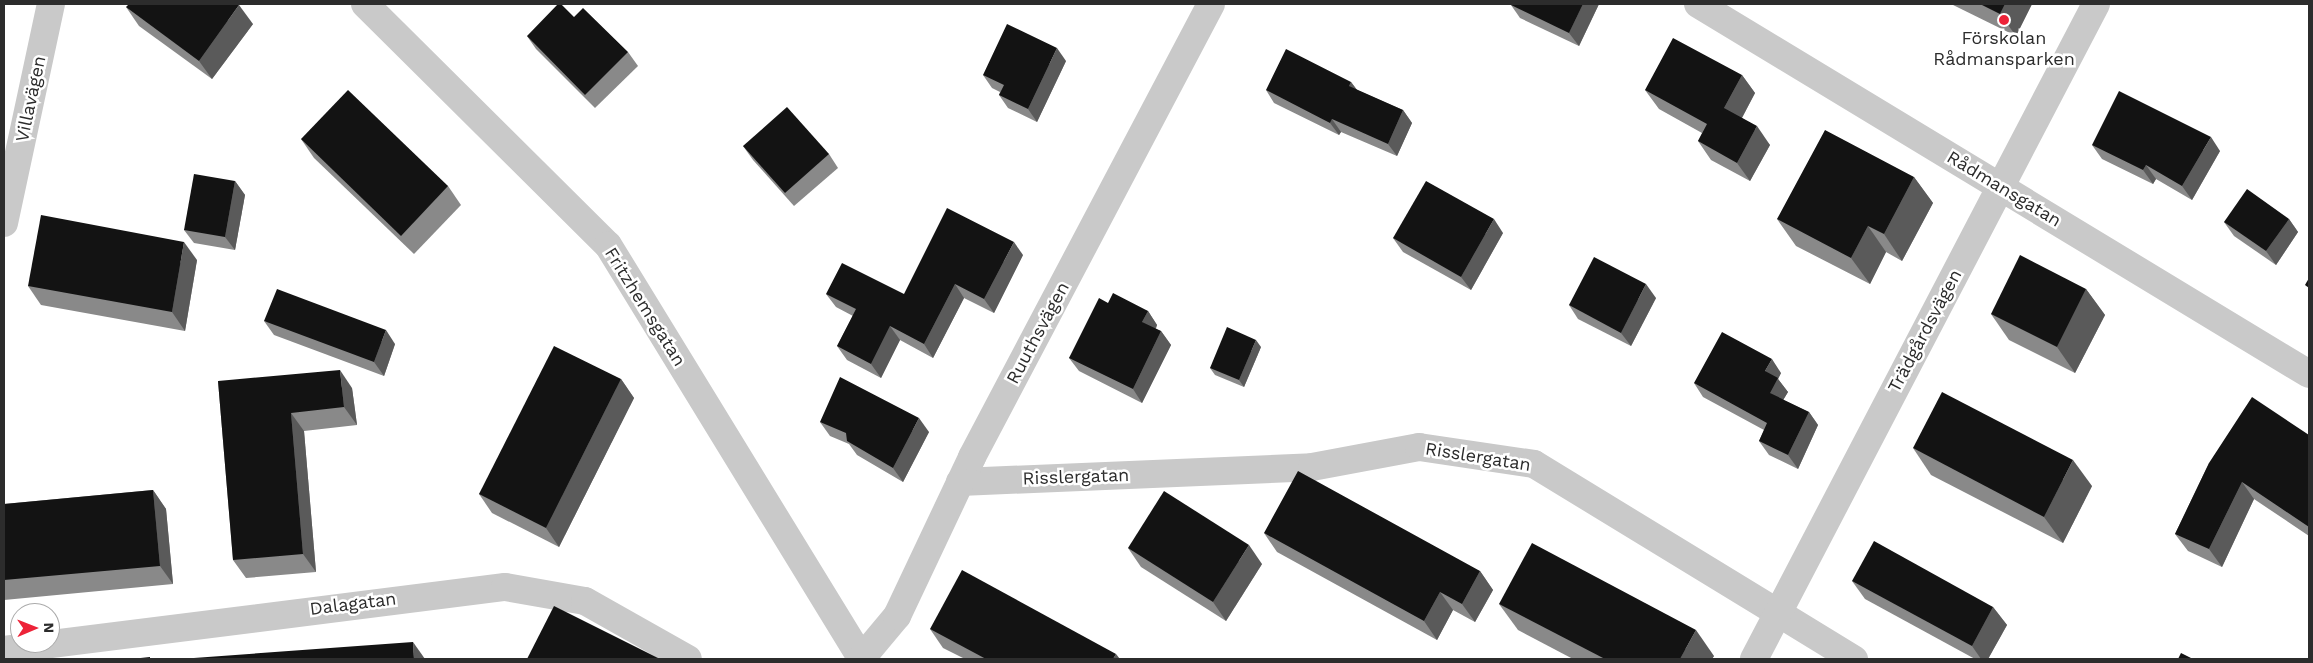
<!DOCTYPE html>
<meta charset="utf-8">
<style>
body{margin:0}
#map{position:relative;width:2313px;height:663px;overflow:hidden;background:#fff;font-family:"Work Sans",sans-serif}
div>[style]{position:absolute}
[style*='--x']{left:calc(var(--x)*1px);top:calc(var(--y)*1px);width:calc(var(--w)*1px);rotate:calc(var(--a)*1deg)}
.minor>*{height:28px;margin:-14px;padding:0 14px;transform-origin:14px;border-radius:14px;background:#c9c9c9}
.wall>*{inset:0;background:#898989}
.shaded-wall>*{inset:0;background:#5a5a5a}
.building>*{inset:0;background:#131313}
.dots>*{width:14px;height:14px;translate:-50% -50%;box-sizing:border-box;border:2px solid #fff;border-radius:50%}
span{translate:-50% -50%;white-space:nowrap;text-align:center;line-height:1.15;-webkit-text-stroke:5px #fff;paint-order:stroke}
.poi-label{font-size:18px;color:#2c2c2c}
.street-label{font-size:18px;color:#2c2c2c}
.frame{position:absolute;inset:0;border:5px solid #2c2c2c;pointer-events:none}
.north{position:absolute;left:10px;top:603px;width:50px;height:50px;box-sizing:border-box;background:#fff;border:1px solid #ababab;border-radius:50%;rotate:89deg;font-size:14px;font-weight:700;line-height:20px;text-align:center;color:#2c2c2c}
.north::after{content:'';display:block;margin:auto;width:18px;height:22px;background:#ed2338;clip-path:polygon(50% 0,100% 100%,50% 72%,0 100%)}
</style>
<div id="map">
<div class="minor">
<i style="--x:365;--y:4;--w:342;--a:44.8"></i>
<i style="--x:608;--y:245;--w:486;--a:58.5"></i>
<i style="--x:1698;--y:4;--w:714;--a:31.2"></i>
<i style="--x:4;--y:223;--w:224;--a:-77.9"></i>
<i style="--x:960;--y:482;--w:352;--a:-2.4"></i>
<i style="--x:1312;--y:467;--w:109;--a:-10.6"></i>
<i style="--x:1419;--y:447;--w:116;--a:8.4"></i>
<i style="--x:1534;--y:464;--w:375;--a:31.4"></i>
<i style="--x:4;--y:650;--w:505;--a:-7.17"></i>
<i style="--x:505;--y:587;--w:81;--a:9.9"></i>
<i style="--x:585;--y:601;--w:118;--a:29.4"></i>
<i style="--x:861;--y:659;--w:56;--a:-50.1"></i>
<i style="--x:897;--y:616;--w:176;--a:-64.7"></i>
<i style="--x:972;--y:457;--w:512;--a:-62.18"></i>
<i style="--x:1754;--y:659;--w:739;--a:-62.43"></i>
</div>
<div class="wall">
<i style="clip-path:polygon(1511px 4px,1599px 4px,1579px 46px,1520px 18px,1511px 5px)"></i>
<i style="clip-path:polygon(1951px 4px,2032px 4px,2016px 36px)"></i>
<i style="clip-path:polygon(126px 7px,253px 24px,212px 79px,139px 26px)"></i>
<i style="clip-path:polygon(527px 36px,628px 52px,638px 66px,595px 108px,536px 49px)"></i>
<i style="clip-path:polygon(1066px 61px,1037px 122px,1008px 108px,999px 95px,1000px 92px,992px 88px,983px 75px)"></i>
<i style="clip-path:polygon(1742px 75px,1755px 93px,1742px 118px,1770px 145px,1750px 181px,1711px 160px,1698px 141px,1702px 133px,1659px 109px,1645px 90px)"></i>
<i style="clip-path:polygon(1351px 82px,1357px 90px,1403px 110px,1412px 123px,1397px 156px,1341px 132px,1339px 135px,1274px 103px,1266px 90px)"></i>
<i style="clip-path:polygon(301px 139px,448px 186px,461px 205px,414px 254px,314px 158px)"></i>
<i style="clip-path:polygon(2092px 145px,2220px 151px,2192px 200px,2156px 179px,2153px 184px,2102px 159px)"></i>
<i style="clip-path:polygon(743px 146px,829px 154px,838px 168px,794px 206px,753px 160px)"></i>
<i style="clip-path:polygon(1914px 177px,1933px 203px,1902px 261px,1886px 252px,1870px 284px,1796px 246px,1777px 219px)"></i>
<i style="clip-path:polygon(235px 181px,245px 195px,235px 250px,194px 243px,184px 230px)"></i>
<i style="clip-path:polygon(2289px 219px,2298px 232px,2276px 265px,2234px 236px,2224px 222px)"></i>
<i style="clip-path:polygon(1503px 233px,1471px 290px,1403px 252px,1393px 238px)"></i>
<i style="clip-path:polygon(1023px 255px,994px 313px,964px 298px,933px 358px,900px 340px,881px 378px,847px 360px,837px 346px,853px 316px,836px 307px,826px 294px,904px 294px)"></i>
<i style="clip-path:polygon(197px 260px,185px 331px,41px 305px,28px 286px)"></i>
<i style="clip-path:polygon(2086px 289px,2105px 315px,2075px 373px,2009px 340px,1991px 314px)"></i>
<i style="clip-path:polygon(1656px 298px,1631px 346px,1578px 319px,1569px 305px)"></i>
<i style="clip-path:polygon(1108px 303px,1148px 311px,1157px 325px,1156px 329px,1161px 331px,1171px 345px,1142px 403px,1079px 371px,1069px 358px)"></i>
<i style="clip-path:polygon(264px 321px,395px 344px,384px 376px,274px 335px)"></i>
<i style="clip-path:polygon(1261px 347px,1244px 387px,1215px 375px,1210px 368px)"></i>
<i style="clip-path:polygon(1781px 373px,1778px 379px,1788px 392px,1783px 400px,1809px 412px,1818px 425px,1798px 469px,1769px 455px,1759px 441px,1764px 430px,1703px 397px,1694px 383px)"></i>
<i style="clip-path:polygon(621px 379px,634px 398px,559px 547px,492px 513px,479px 494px)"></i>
<i style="clip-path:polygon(218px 381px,352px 388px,357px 425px,304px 431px,316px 572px,246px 578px,233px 560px)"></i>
<i style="clip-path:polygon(820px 422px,929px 432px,903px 482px,857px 455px,849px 444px,830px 436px)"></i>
<i style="clip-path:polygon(2309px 435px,2309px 536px,2254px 499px,2222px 567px,2188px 551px,2175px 534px,2209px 463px)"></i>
<i style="clip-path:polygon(1913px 448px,2092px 486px,2063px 543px,1931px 475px)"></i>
<i style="clip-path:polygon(153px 490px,166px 509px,173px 584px,4px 600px,4px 504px)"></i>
<i style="clip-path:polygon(1264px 533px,1480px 571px,1493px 590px,1475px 622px,1453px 610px,1437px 640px,1277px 552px)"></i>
<i style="clip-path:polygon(1128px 548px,1262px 564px,1226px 621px,1141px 567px)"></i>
<i style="clip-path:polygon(1852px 581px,1993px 607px,2007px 625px,1988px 659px,1975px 659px,1865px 599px)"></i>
<i style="clip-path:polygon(1499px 604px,1714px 656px,1712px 659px,1573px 659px,1518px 630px)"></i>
<i style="clip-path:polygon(930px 629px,1120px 659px,965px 659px,943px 648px)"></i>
</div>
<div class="shaded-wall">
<i style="clip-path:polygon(1583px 4px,1599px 4px,1579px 46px,1569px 33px)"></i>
<i style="clip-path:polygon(2005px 4px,2032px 4px,2016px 36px,2000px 14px)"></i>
<i style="clip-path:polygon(239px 5px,253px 24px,212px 79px,199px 61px)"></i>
<i style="clip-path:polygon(1057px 48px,1066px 61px,1037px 122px,1028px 109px)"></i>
<i style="clip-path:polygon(1742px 75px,1755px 93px,1737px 127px,1724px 108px)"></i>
<i style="clip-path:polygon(1351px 82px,1360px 94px,1349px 86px)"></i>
<i style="clip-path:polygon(1403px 110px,1412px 123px,1397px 156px,1388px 144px)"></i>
<i style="clip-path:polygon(1332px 119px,1341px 132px,1339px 135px,1330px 123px)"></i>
<i style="clip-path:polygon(1757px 126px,1770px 145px,1750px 181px,1737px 163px)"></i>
<i style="clip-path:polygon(2211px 137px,2220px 151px,2192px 200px,2182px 186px)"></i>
<i style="clip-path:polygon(2146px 165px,2156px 179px,2153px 184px,2143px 170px)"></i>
<i style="clip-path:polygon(1914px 177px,1933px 203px,1902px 261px,1884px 234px)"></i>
<i style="clip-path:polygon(235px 181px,245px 195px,235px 250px,225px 237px)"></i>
<i style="clip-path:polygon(1494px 219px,1503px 233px,1471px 290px,1461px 277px)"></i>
<i style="clip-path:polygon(2289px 219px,2298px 232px,2276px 265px,2266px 251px)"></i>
<i style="clip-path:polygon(1868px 226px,1886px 252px,1870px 284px,1851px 258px)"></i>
<i style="clip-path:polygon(184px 242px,197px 260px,185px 331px,172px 312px)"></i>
<i style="clip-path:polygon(1014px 242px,1023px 255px,994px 313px,984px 299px)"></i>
<i style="clip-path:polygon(955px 284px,964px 298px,933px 358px,924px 344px)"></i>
<i style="clip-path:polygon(1646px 284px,1656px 298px,1631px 346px,1621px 333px)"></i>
<i style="clip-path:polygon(2086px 289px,2105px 315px,2075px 373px,2057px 347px)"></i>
<i style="clip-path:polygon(1148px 311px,1157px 325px,1152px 336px,1142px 322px)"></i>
<i style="clip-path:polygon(890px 326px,900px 340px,881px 378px,871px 364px)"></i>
<i style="clip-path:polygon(386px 330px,395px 344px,384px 376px,374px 362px)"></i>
<i style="clip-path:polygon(1161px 331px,1171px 345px,1142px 403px,1133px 389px)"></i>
<i style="clip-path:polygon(1256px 340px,1261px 347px,1244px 387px,1239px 380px)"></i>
<i style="clip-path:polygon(1772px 359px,1781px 373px,1778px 379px,1788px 392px,1779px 407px,1770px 393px,1765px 371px)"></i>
<i style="clip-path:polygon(340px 370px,352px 388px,357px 425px,344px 407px)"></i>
<i style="clip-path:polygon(621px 379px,634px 398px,559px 547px,546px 528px)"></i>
<i style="clip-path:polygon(1809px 412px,1818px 425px,1798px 469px,1788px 455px)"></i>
<i style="clip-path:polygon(291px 413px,304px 431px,316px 572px,303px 554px)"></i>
<i style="clip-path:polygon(919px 418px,929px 432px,903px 482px,893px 468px)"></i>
<i style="clip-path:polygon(2073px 460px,2092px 486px,2063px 543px,2044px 517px)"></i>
<i style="clip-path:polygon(2242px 482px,2254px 499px,2222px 567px,2209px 549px)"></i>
<i style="clip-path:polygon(153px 490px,166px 509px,173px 584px,160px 566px)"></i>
<i style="clip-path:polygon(1249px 545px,1262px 564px,1226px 621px,1213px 602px)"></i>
<i style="clip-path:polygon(1480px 571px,1493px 590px,1475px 622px,1462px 604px)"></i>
<i style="clip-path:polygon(1440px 592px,1453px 610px,1437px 640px,1424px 621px)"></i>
<i style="clip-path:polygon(1993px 607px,2007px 625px,1988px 659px,1981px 659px,1972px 646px)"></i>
<i style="clip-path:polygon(1696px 630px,1714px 656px,1712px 659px,1680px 659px)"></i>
<i style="clip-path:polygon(413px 642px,425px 659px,414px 659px)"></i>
<i style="clip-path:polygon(1116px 654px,1120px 659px,1113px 659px)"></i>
</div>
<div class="building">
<i style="clip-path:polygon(129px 4px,238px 4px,239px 5px,199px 61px,126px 7px)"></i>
<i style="clip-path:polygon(558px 4px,561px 4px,574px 17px,583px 8px,628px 52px,585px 95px,527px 36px)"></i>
<i style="clip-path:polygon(1511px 4px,1583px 4px,1569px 33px,1511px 5px)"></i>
<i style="clip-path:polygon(1980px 4px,2005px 4px,2000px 14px)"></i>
<i style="clip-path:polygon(1007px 24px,1057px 48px,1028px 109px,999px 95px,1004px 85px,983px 75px)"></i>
<i style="clip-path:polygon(1673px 38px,1742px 75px,1724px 108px,1757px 126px,1737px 163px,1698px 141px,1707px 124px,1645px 90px)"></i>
<i style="clip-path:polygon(1286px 49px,1351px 82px,1349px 86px,1403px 110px,1388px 144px,1332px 119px,1330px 123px,1266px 90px)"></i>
<i style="clip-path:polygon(348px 90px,448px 186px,401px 236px,301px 139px)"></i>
<i style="clip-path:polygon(2119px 91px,2211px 137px,2182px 186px,2146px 165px,2143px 170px,2092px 145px)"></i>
<i style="clip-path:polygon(787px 107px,829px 154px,785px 193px,743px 146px)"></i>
<i style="clip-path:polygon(1825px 130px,1914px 177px,1884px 234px,1868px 226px,1851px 258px,1777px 219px)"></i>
<i style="clip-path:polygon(194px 174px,235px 181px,225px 237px,184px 230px)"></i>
<i style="clip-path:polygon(1426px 181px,1494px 219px,1461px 277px,1393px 238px)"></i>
<i style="clip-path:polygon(2247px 189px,2289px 219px,2266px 251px,2224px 222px)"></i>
<i style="clip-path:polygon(947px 208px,1014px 242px,984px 299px,955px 284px,924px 344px,890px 326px,871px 364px,837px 346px,856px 309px,826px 294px,842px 263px,904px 294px)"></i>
<i style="clip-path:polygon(41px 215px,184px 242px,172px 312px,28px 286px)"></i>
<i style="clip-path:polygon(2020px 255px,2086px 289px,2057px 347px,1991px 314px)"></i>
<i style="clip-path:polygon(1594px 257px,1646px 284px,1621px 333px,1569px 305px)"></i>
<i style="clip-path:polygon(2309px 278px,2309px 288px,2305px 285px)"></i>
<i style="clip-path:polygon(277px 289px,386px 330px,374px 362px,264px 321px)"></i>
<i style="clip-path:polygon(1113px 293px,1148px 311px,1142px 322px,1161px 331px,1133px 389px,1069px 358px,1099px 298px,1108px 303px)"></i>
<i style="clip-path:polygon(1227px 327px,1256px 340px,1239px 380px,1210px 368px)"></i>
<i style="clip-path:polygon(1722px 332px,1772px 359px,1765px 371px,1778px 378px,1770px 393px,1809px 412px,1788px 455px,1759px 441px,1767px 423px,1694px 383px)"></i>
<i style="clip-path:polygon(554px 346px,621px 379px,546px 528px,479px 494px)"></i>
<i style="clip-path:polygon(340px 370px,344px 407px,291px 413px,303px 554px,233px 560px,218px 381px)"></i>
<i style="clip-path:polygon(840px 377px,919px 418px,893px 468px,847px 441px,846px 433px,820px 422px)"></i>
<i style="clip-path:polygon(1942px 392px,2073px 460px,2044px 517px,1913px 448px)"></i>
<i style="clip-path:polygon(2252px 397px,2309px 435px,2309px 527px,2242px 482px,2209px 549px,2175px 534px,2209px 463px)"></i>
<i style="clip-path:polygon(1298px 471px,1480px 571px,1462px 604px,1440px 592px,1424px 621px,1264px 533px)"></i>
<i style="clip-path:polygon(153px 490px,160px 566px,4px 580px,4px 504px)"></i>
<i style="clip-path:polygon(1164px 491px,1249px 545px,1213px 602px,1128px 548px)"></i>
<i style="clip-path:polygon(1874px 541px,1993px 607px,1972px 646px,1852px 581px)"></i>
<i style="clip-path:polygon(1532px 543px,1696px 630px,1680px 659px,1605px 659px,1499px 604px)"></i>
<i style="clip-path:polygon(962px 570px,1116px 654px,1113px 659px,986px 659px,930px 629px)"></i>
<i style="clip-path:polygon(554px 606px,660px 659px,527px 659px)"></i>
<i style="clip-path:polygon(413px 642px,414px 659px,180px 659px)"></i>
<i style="clip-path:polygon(2181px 653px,2193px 659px,2178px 659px)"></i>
<i style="clip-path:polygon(150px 657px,150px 659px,131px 659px)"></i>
</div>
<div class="dots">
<i style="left:2004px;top:20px;background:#ed2338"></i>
</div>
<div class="poi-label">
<span style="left:2004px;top:49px">Förskolan<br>Rådmansparken</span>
</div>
<div class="street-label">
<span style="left:31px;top:99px;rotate:-78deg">Villavägen</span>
<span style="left:2004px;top:189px;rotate:31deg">Rådmansgatan</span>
<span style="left:645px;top:307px;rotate:58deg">Fritzhemsgatan</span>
<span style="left:1925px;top:331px;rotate:-62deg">Trädgårdsvägen</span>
<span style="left:1038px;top:333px;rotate:-62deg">Ruuthsvägen</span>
<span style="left:1478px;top:457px;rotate:9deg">Risslergatan</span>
<span style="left:1076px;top:477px;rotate:-2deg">Risslergatan</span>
<span style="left:353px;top:604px;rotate:-7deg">Dalagatan</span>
</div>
<div class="frame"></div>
<div class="north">N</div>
</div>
